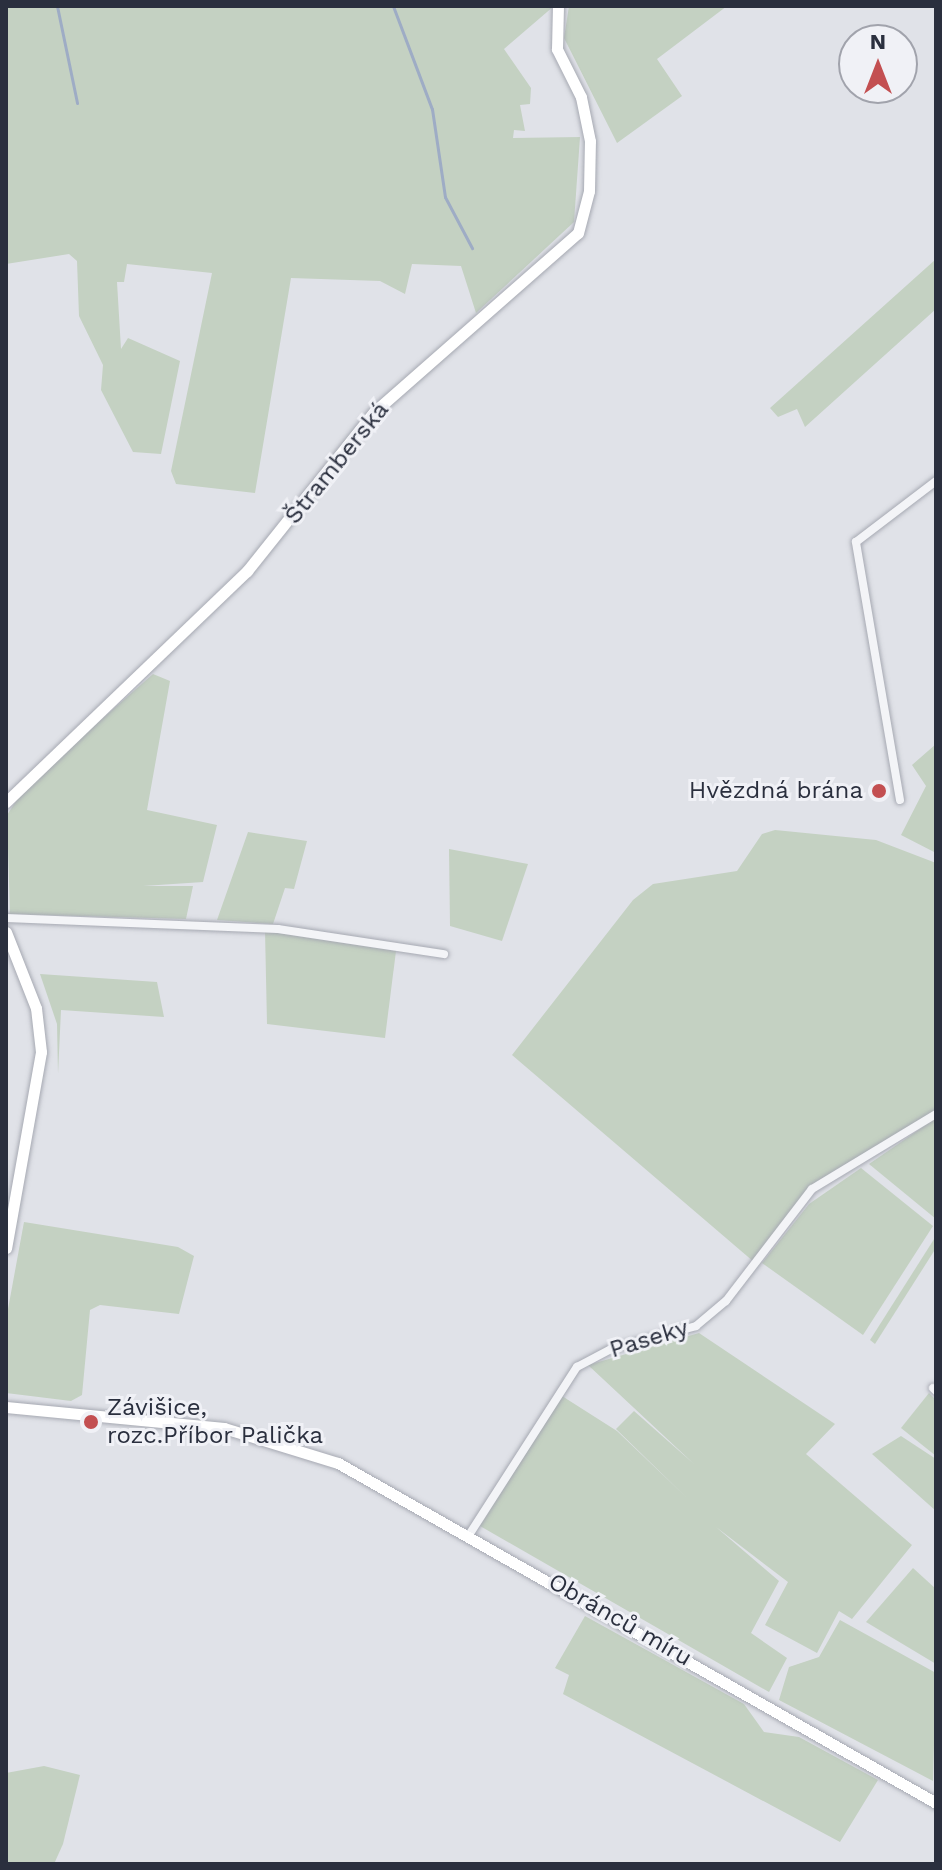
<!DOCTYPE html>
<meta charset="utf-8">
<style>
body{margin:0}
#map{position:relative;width:942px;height:1870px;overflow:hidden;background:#e0e2e8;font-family:"Work Sans",sans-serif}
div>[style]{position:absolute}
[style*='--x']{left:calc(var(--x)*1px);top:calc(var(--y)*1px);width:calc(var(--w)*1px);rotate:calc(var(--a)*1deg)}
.green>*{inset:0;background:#c4d1c2}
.stream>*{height:3px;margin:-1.5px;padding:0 1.5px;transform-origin:1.5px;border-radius:1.5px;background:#9eacc5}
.roads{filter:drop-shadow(0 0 2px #a6a9b2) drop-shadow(0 0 2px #a6a9b2)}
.street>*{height:8px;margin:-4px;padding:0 4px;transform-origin:4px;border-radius:4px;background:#f3f4f7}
.secondary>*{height:11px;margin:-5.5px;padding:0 5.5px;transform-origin:5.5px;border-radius:5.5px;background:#fff}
.dots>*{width:22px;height:22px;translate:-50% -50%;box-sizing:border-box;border:4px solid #f0f1f6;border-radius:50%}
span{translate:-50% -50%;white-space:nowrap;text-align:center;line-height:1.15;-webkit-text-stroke:6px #f0f1f6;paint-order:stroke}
.street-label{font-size:24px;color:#2a2f3e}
.poi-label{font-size:24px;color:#2a2f3e}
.right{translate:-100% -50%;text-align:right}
.left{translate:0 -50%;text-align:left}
.frame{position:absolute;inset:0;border:8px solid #2a2f3e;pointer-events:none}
.north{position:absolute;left:838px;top:24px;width:80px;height:80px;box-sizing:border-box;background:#f0f1f6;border:2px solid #a1a3ac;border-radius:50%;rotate:0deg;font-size:22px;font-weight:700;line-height:32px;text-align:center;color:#2a2f3e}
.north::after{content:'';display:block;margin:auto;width:28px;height:36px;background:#c34f51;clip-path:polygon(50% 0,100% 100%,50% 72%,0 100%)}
</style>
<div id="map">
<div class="green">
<i style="clip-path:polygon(6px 6px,554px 6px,504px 49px,531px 88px,530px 104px,520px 105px,525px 131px,514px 130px,513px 138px,580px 137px,574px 222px,476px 313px,461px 266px,412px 264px,405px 294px,380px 281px,291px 278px,255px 493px,176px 484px,171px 471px,212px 273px,127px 264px,124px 282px,117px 282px,121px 349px,128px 338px,180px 361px,161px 454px,133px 452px,101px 390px,103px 365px,79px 316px,77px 261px,69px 254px,6px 264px)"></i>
<i style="clip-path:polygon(569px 6px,727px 6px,657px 59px,682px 96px,617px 143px,564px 38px)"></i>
<i style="clip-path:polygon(936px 259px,936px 309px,805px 427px,797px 409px,778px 417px,770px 408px)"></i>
<i style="clip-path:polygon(153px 674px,170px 681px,147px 810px,217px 825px,203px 882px,143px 886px,193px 886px,186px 919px,10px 914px,7px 815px,26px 786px)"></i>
<i style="clip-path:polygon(936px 744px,936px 853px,901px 835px,926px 786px,912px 765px)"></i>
<i style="clip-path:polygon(775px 830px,876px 840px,936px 863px,936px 1110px,811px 1185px,754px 1262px,512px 1055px,633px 900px,653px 884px,737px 871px,762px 834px)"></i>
<i style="clip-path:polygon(248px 832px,307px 841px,294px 889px,285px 888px,273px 924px,217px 920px)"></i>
<i style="clip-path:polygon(449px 849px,528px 864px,502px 941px,450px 926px)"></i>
<i style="clip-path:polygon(265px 931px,396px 951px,385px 1038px,267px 1024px)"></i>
<i style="clip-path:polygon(40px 974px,157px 982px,164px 1017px,61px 1010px,58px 1074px,57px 1024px)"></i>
<i style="clip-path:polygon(936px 1118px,936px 1219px,869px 1164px)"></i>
<i style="clip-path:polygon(861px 1168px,933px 1226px,863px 1335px,762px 1263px,809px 1204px)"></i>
<i style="clip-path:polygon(24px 1222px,178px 1247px,194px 1256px,179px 1314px,100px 1305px,90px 1310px,82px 1395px,71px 1401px,6px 1393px,6px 1320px)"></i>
<i style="clip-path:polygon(936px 1236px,936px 1248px,875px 1344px,870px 1340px)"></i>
<i style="clip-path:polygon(699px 1333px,835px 1424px,806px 1454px,912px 1545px,852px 1619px,839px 1611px,817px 1653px,765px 1625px,788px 1582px,716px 1527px,779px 1581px,751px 1633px,787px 1658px,769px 1692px,480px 1526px,562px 1396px,617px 1431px,687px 1498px,616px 1429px,634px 1411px,694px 1464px,588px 1365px)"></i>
<i style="clip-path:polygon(929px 1393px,936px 1400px,936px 1456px,901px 1428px)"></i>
<i style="clip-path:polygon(901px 1436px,936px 1459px,936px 1511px,872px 1454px)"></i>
<i style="clip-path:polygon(913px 1568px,936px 1589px,936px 1664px,866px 1622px)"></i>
<i style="clip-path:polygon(585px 1616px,744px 1704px,764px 1732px,799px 1737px,878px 1780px,840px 1842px,563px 1694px,569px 1675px,555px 1668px)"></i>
<i style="clip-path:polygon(840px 1620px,936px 1673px,933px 1781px,779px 1700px,789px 1667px,819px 1657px)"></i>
<i style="clip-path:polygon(44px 1766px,80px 1775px,63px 1844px,54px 1864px,6px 1864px,6px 1773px)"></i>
</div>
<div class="stream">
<i style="--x:57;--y:6;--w:99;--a:78.3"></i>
<i style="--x:393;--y:6;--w:110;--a:69.3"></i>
<i style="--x:432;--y:109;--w:89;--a:81.6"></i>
<i style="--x:445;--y:197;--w:58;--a:62.1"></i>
</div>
<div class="roads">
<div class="street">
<i style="--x:900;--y:800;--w:262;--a:-99.7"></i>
<i style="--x:856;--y:542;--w:101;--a:-37.3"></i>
<i style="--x:6;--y:918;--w:272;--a:2.3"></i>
<i style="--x:278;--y:929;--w:168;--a:8.6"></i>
<i style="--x:933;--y:1388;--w:4;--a:45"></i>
<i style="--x:469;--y:1535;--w:200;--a:-57.3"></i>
<i style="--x:577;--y:1367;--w:38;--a:-28"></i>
<i style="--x:611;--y:1349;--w:88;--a:-15.1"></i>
<i style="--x:696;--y:1326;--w:39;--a:-40"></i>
<i style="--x:726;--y:1301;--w:141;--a:-52.5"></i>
<i style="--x:812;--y:1189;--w:145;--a:-31.2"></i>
</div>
<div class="secondary">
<i style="--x:6;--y:802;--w:334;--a:-43.8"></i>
<i style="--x:247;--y:571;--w:203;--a:-51.4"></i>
<i style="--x:374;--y:412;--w:271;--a:-41.3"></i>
<i style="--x:578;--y:233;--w:43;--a:-75.3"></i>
<i style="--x:589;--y:191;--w:50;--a:-88.9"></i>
<i style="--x:590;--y:141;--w:45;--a:-101.6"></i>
<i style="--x:581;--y:97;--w:54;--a:-116.6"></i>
<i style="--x:557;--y:49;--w:43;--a:-88.7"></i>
<i style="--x:6;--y:932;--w:82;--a:68.5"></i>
<i style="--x:36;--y:1008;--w:44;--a:83.5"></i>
<i style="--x:41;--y:1052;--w:199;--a:100.1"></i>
<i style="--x:6;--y:1407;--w:219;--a:5.5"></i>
<i style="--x:224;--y:1428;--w:119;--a:17.1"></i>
<i style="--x:338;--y:1463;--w:688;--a:29.62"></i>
</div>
</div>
<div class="dots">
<i style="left:879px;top:791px;background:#c34f51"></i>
<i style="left:91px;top:1422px;background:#c34f51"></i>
</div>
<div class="street-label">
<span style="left:337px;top:463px;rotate:-51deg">Štramberská</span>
<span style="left:649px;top:1339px;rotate:-17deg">Paseky</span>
<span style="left:620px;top:1620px;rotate:30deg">Obránců míru</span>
</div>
<div class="poi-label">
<span class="right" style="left:863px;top:791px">Hvězdná brána</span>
<span class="left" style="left:107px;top:1422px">Závišice,<br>rozc.Příbor Palička</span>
</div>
<div class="frame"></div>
<div class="north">N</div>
</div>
